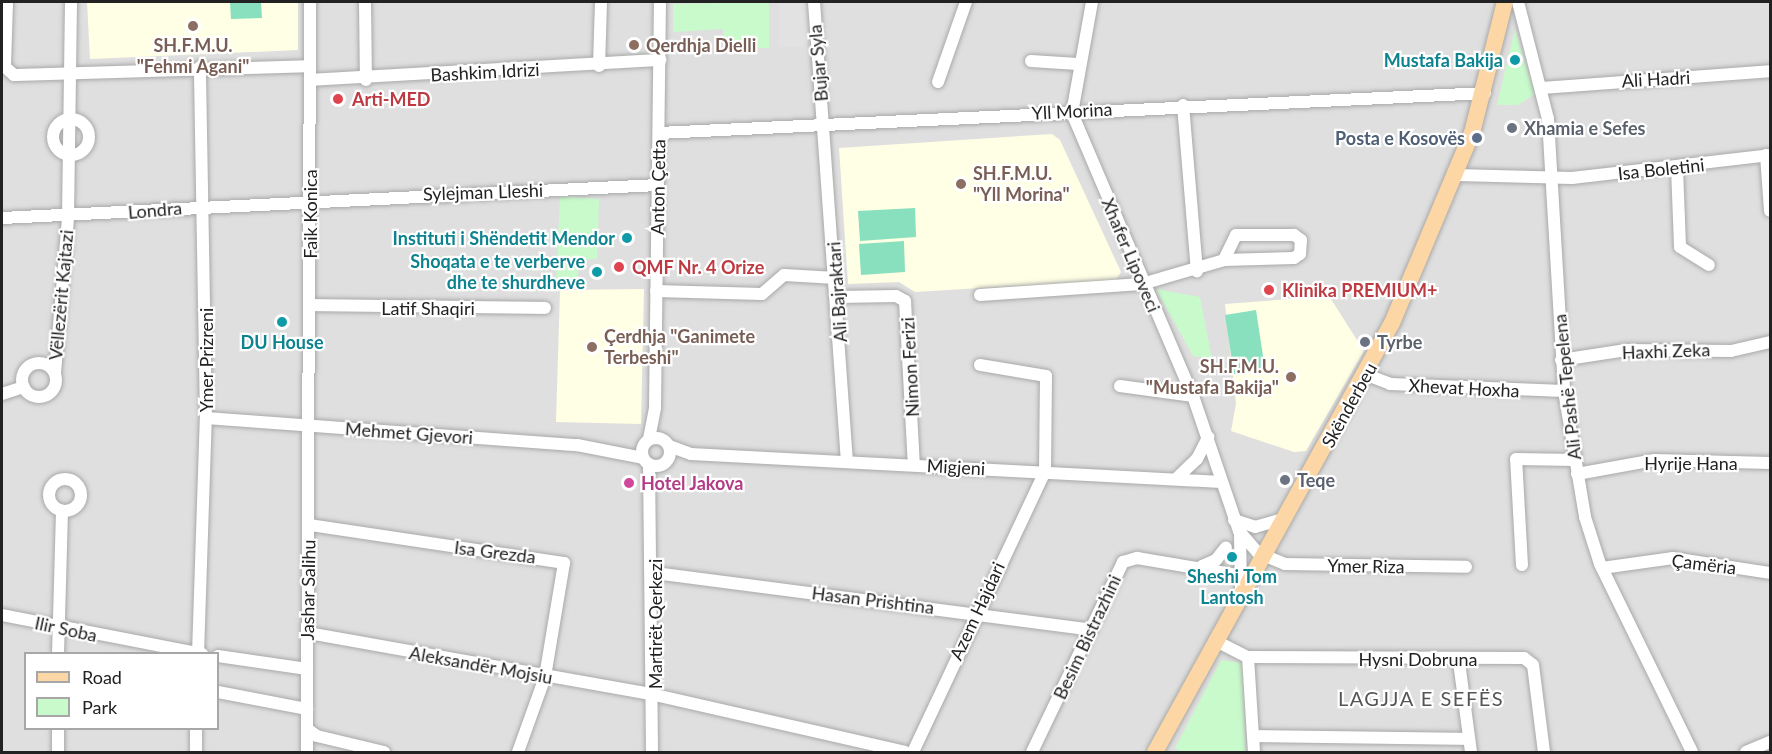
<!DOCTYPE html>
<meta charset="utf-8">
<style>
body{margin:0}
#map{position:relative;width:1772px;height:754px;overflow:hidden;background:#f2efe9;font-family:Lato,sans-serif}
div>[style]{position:absolute}
[style*='--x']{left:calc(var(--x)*1px);top:calc(var(--y)*1px);width:calc(var(--w)*1px);rotate:calc(var(--a)*1deg)}
.residential>*{inset:0;background:#e0dfdf}
.education>*{inset:0;background:#ffffe5}
.park>*{inset:0;background:#c8facc}
.pitch>*{inset:0;background:#88e0be}
.parking>*{inset:0;background:#e2e2e2}
.roads{filter:drop-shadow(0 0 2px #a9a9a9) drop-shadow(0 0 2px #a9a9a9)}
.minor>*{height:12px;margin:-6px;padding:0 6px;transform-origin:6px;border-radius:6px;background:#fff}
.minor>.ring{margin:-6px;padding:0;box-sizing:content-box;background:none;border:12px solid #fff;border-radius:50%}
.major>*{height:16px;margin:-8px;padding:0 8px;transform-origin:8px;border-radius:8px;background:#fcd6a4}
.dots>*{width:16px;height:16px;translate:-50% -50%;box-sizing:border-box;border:3px solid #fff;border-radius:50%}
span{translate:-50% -50%;white-space:nowrap;text-align:center;line-height:1.15;-webkit-text-stroke:4.5px #fff;paint-order:stroke}
.education-label{font-size:18px;color:#785e54;font-weight:700}
.left{translate:0 -50%;text-align:left}
.right{translate:-100% -50%;text-align:right}
.culture-label{font-size:18px;color:#0d838f;font-weight:700}
.street-label{font-size:18px;color:#222}
.health-label{font-size:18px;color:#be3a42;font-weight:700}
.worship-label{font-size:18px;color:#5b616d;font-weight:700}
.service-label{font-size:18px;color:#4e5e75;font-weight:700}
.hotel-label{font-size:18px;color:#b23c85;font-weight:700}
.neighbourhood-label{font-size:20px;color:#555;letter-spacing:1.5px}
.frame{position:absolute;inset:0;border:3px solid #222;pointer-events:none}
.legend{position:absolute;left:24px;top:652px;width:195px;height:78px;box-sizing:border-box;background:#fff;border:2px solid #a7a7a7;margin:0;padding:8px 10px;list-style:none;font-size:18px;color:#222}
.legend li{display:flex;align-items:center;gap:12px;height:30px}
.legend b{width:30px;border:2px solid #a7a7a7}
</style>
<div id="map">
<div class="residential">
<i style="clip-path:polygon(evenodd,2px 2px,1770px 2px,1770px 752px,2px 752px,2px 2px,26px 654px,218px 654px,218px 728px,26px 728px,26px 654px)"></i>
</div>
<div class="education">
<i style="clip-path:polygon(87px 2px,298px 2px,298px 50px,90px 59px)"></i>
<i style="clip-path:polygon(1052px 134px,1060px 140px,1121px 272px,1116px 280px,915px 292px,899px 282px,848px 284px,839px 148px)"></i>
<i style="clip-path:polygon(644px 289px,641px 424px,556px 422px,560px 290px)"></i>
<i style="clip-path:polygon(1329px 296px,1364px 351px,1306px 451px,1294px 452px,1231px 431px,1236px 404px,1225px 304px)"></i>
</div>
<div class="park">
<i style="clip-path:polygon(769px 2px,769px 48px,724px 47px,723px 29px,673px 32px,673px 4px)"></i>
<i style="clip-path:polygon(1515px 29px,1535px 94px,1518px 105px,1497px 105px)"></i>
<i style="clip-path:polygon(560px 196px,599px 199px,597px 259px,580px 260px,576px 283px,556px 283px)"></i>
<i style="clip-path:polygon(1156px 289px,1200px 297px,1212px 359px,1193px 356px)"></i>
<i style="clip-path:polygon(1221px 660px,1244px 663px,1245px 752px,1183px 752px,1175px 748px)"></i>
</div>
<div class="pitch">
<i style="clip-path:polygon(230px 2px,261px 2px,262px 18px,231px 19px)"></i>
<i style="clip-path:polygon(915px 208px,916px 237px,860px 241px,858px 211px)"></i>
<i style="clip-path:polygon(904px 241px,905px 272px,861px 275px,859px 244px)"></i>
<i style="clip-path:polygon(1256px 310px,1265px 369px,1234px 374px,1225px 315px)"></i>
</div>
<div class="parking">
<i style="clip-path:polygon(779px 2px,810px 2px,810px 38px,803px 47px,778px 47px)"></i>
<i style="clip-path:polygon(1241px 233px,1303px 233px,1303px 252px,1240px 251px)"></i>
</div>
<div class="roads">
<div class="minor">
<i style="--x:7;--y:2;--w:65;--a:91.8"></i>
<i style="--x:5;--y:67;--w:12;--a:42"></i>
<i style="--x:14;--y:75;--w:295;--a:-1.7"></i>
<i style="--x:365;--y:2;--w:78;--a:89.3"></i>
<i style="--x:814;--y:2;--w:459;--a:85.9"></i>
<i style="--x:1092;--y:2;--w:113;--a:100.2"></i>
<i style="--x:1072;--y:113;--w:308;--a:66.9"></i>
<i style="--x:1193;--y:396;--w:143;--a:71.2"></i>
<i style="--x:1239;--y:531;--w:29;--a:49"></i>
<i style="--x:1258;--y:553;--w:29;--a:22"></i>
<i style="--x:1285;--y:564;--w:181;--a:0.9"></i>
<i style="--x:1518;--y:2;--w:121;--a:75.6"></i>
<i style="--x:1548;--y:119;--w:272;--a:86.6"></i>
<i style="--x:1564;--y:391;--w:128;--a:80.5"></i>
<i style="--x:1585;--y:517;--w:49;--a:72.3"></i>
<i style="--x:1600;--y:564;--w:209;--a:63.9"></i>
<i style="--x:1031;--y:61;--w:47;--a:3.7"></i>
<i style="--x:599;--y:66;--w:64;--a:-88.2"></i>
<i style="--x:310;--y:80;--w:351;--a:-3.3"></i>
<i style="--x:938;--y:82;--w:85;--a:-70.7"></i>
<i style="--x:1541;--y:88;--w:230;--a:-4.2"></i>
<i style="--x:1183;--y:105;--w:167;--a:85.2"></i>
<i class="ring" style="left:53px;top:119px;width:24px;height:24px"></i>
<i style="--x:659;--y:133;--w:827;--a:-2.77"></i>
<i style="--x:1766;--y:155;--w:56;--a:85.9"></i>
<i style="--x:1677;--y:168;--w:79;--a:87.8"></i>
<i style="--x:1680;--y:247;--w:34;--a:32"></i>
<i style="--x:1456;--y:175;--w:116;--a:1.5"></i>
<i style="--x:1572;--y:178;--w:199;--a:-6.6"></i>
<i style="--x:2;--y:218;--w:657;--a:-2.88"></i>
<i style="--x:656;--y:291;--w:106;--a:1.6"></i>
<i style="--x:762;--y:294;--w:29;--a:-41"></i>
<i style="--x:784;--y:275;--w:52;--a:3.3"></i>
<i style="--x:980;--y:295;--w:162;--a:-3.9"></i>
<i style="--x:1142;--y:284;--w:85;--a:-16.3"></i>
<i style="--x:1224;--y:260;--w:70;--a:-1.6"></i>
<i style="--x:1294;--y:258;--w:7;--a:-34"></i>
<i style="--x:1300;--y:254;--w:14;--a:-86"></i>
<i style="--x:1301;--y:240;--w:9;--a:-144"></i>
<i style="--x:1294;--y:235;--w:58;--a:180"></i>
<i style="--x:1236;--y:235;--w:28;--a:116"></i>
<i style="--x:838;--y:297;--w:58;--a:-1"></i>
<i style="--x:896;--y:296;--w:10;--a:29"></i>
<i style="--x:905;--y:301;--w:164;--a:86.9"></i>
<i style="--x:311;--y:305;--w:234;--a:0.7"></i>
<i style="--x:1561;--y:360;--w:66;--a:-8.7"></i>
<i style="--x:1626;--y:350;--w:105;--a:0.5"></i>
<i style="--x:1731;--y:351;--w:40;--a:-13"></i>
<i class="ring" style="left:22px;top:363px;width:22px;height:22px"></i>
<i style="--x:55;--y:373;--w:157;--a:-85.2"></i>
<i style="--x:68;--y:217;--w:215;--a:-89.2"></i>
<i style="--x:1367;--y:375;--w:25;--a:21"></i>
<i style="--x:1390;--y:384;--w:174;--a:2.3"></i>
<i style="--x:1120;--y:386;--w:74;--a:7.8"></i>
<i style="--x:2;--y:394;--w:23;--a:-18"></i>
<i style="--x:206;--y:418;--w:372;--a:4.2"></i>
<i style="--x:577;--y:445;--w:67;--a:11.1"></i>
<i class="ring" style="left:642px;top:438px;width:16px;height:16px"></i>
<i style="--x:649;--y:439;--w:32;--a:-79"></i>
<i style="--x:655;--y:408;--w:406;--a:-89.3"></i>
<i style="--x:669;--y:446;--w:23;--a:20"></i>
<i style="--x:691;--y:454;--w:531;--a:3.02"></i>
<i style="--x:649;--y:464;--w:288;--a:89.4"></i>
<i style="--x:1577;--y:474;--w:78;--a:-10.3"></i>
<i style="--x:1654;--y:460;--w:116;--a:1.5"></i>
<i style="--x:1176;--y:479;--w:29;--a:-44"></i>
<i style="--x:1197;--y:459;--w:25;--a:-63"></i>
<i class="ring" style="left:49px;top:479px;width:20px;height:20px"></i>
<i style="--x:1234;--y:520;--w:22;--a:18"></i>
<i style="--x:1255;--y:527;--w:29;--a:-16"></i>
<i style="--x:310;--y:525;--w:257;--a:8.5"></i>
<i style="--x:564;--y:563;--w:116;--a:99.5"></i>
<i style="--x:545;--y:677;--w:80;--a:109.8"></i>
<i style="--x:1240;--y:535;--w:54;--a:88.9"></i>
<i style="--x:1522;--y:565;--w:106;--a:-93.2"></i>
<i style="--x:1516;--y:459;--w:59;--a:1"></i>
<i style="--x:1202;--y:566;--w:15;--a:-23"></i>
<i style="--x:1216;--y:560;--w:16;--a:-52"></i>
<i style="--x:1602;--y:568;--w:72;--a:-8"></i>
<i style="--x:1673;--y:558;--w:98;--a:8.8"></i>
<i style="--x:655;--y:573;--w:440;--a:7.4"></i>
<i style="--x:2;--y:615;--w:204;--a:11"></i>
<i style="--x:308;--y:633;--w:352;--a:10.1"></i>
<i style="--x:655;--y:695;--w:256;--a:12.8"></i>
<i style="--x:1216;--y:641;--w:36;--a:27"></i>
<i style="--x:1248;--y:657;--w:276;--a:0.2"></i>
<i style="--x:1524;--y:658;--w:11;--a:38"></i>
<i style="--x:1533;--y:665;--w:88;--a:82.8"></i>
<i style="--x:58;--y:654;--w:143;--a:-88.4"></i>
<i style="--x:198;--y:654;--w:236;--a:-88.1"></i>
<i style="--x:206;--y:418;--w:351;--a:-91"></i>
<i style="--x:218;--y:656;--w:90;--a:8.3"></i>
<i style="--x:1248;--y:657;--w:95;--a:86.4"></i>
<i style="--x:1459;--y:662;--w:91;--a:82.4"></i>
<i style="--x:218;--y:692;--w:91;--a:10.8"></i>
<i style="--x:307;--y:729;--w:12;--a:35"></i>
<i style="--x:317;--y:736;--w:69;--a:13.4"></i>
<i style="--x:1256;--y:736;--w:213;--a:0.8"></i>
<i style="--x:58;--y:752;--w:24;--a:-90"></i>
<i style="--x:196;--y:752;--w:24;--a:-90"></i>
<i style="--x:307;--y:752;--w:750;--a:-89.77"></i>
<i style="--x:913;--y:752;--w:310;--a:-64.8"></i>
<i style="--x:1045;--y:472;--w:96;--a:-89.4"></i>
<i style="--x:1046;--y:376;--w:67;--a:-170.5"></i>
<i style="--x:1032;--y:752;--w:211;--a:-64.4"></i>
<i style="--x:1123;--y:562;--w:15;--a:-16"></i>
<i style="--x:1137;--y:558;--w:96;--a:9.6"></i>
<i style="--x:1746;--y:752;--w:26;--a:-23"></i>
</div>
<div class="major">
<i style="--x:1155;--y:752;--w:490;--a:-61.1"></i>
<i style="--x:1392;--y:323;--w:206;--a:-67.2"></i>
<i style="--x:1472;--y:133;--w:135;--a:-75.9"></i>
</div>
</div>
<div class="dots">
<i style="left:193px;top:26px;background:#8d6e63"></i>
<i style="left:634px;top:45px;background:#8d6e63"></i>
<i style="left:1515px;top:60px;background:#0f9aa8"></i>
<i style="left:338px;top:99px;background:#e0444e"></i>
<i style="left:1512px;top:128px;background:#6b7280"></i>
<i style="left:1477px;top:138px;background:#5c6f8a"></i>
<i style="left:961px;top:184px;background:#8d6e63"></i>
<i style="left:627px;top:238px;background:#0f9aa8"></i>
<i style="left:619px;top:267px;background:#e0444e"></i>
<i style="left:597px;top:272px;background:#0f9aa8"></i>
<i style="left:1269px;top:290px;background:#e0444e"></i>
<i style="left:282px;top:322px;background:#0f9aa8"></i>
<i style="left:1365px;top:342px;background:#6b7280"></i>
<i style="left:592px;top:347px;background:#8d6e63"></i>
<i style="left:1291px;top:377px;background:#8d6e63"></i>
<i style="left:1285px;top:480px;background:#6b7280"></i>
<i style="left:629px;top:483px;background:#d1479c"></i>
<i style="left:1232px;top:557px;background:#0f9aa8"></i>
</div>
<div class="education-label">
<span class="left" style="left:646px;top:45px">Qerdhja Dielli</span>
<span style="left:193px;top:56px">SH.F.M.U.<br>"Fehmi Agani"</span>
<span class="left" style="left:973px;top:184px">SH.F.M.U.<br>"Yll Morina"</span>
<span class="left" style="left:604px;top:347px">Çerdhja "Ganimete<br>Terbeshi"</span>
<span class="right" style="left:1279px;top:377px">SH.F.M.U.<br>"Mustafa Bakija"</span>
</div>
<div class="culture-label">
<span class="right" style="left:1503px;top:60px">Mustafa Bakija</span>
<span class="right" style="left:615px;top:238px">Instituti i Shëndetit Mendor</span>
<span class="right" style="left:585px;top:272px">Shoqata e te verberve<br>dhe te shurdheve</span>
<span style="left:282px;top:342px">DU House</span>
<span style="left:1232px;top:587px">Sheshi Tom<br>Lantosh</span>
</div>
<div class="street-label">
<span style="left:818px;top:63px;rotate:-95deg">Bujar Syla</span>
<span style="left:485px;top:72px;rotate:-3deg">Bashkim Idrizi</span>
<span style="left:1656px;top:79px;rotate:-3deg">Ali Hadri</span>
<span style="left:1072px;top:111px;rotate:-3deg">Yll Morina</span>
<span style="left:1661px;top:169px;rotate:-6deg">Isa Boletini</span>
<span style="left:658px;top:187px;rotate:-89deg">Anton Çetta</span>
<span style="left:483px;top:192px;rotate:-2deg">Sylejman Lleshi</span>
<span style="left:155px;top:210px;rotate:-5deg">Londra</span>
<span style="left:310px;top:214px;rotate:-90deg">Faik Konica</span>
<span style="left:1131px;top:255px;rotate:67deg">Xhafer Lipoveci</span>
<span style="left:837px;top:292px;rotate:-94deg">Ali Bajraktari</span>
<span style="left:61px;top:295px;rotate:-85deg">Vëllezërit Kajtazi</span>
<span style="left:428px;top:308px">Latif Shaqiri</span>
<span style="left:1666px;top:351px;rotate:-2deg">Haxhi Zeka</span>
<span style="left:206px;top:360px;rotate:-90deg">Ymer Prizreni</span>
<span style="left:910px;top:367px;rotate:-93deg">Nimon Ferizi</span>
<span style="left:1567px;top:387px;rotate:-96deg">Ali Pashë Tepelena</span>
<span style="left:1464px;top:388px;rotate:3deg">Xhevat Hoxha</span>
<span style="left:1349px;top:405px;rotate:-61deg">Skënderbeu</span>
<span style="left:409px;top:433px;rotate:4deg">Mehmet Gjevori</span>
<span style="left:1691px;top:463px">Hyrije Hana</span>
<span style="left:956px;top:467px;rotate:3deg">Migjeni</span>
<span style="left:495px;top:552px;rotate:7deg">Isa Grezda</span>
<span style="left:1704px;top:564px;rotate:7deg">Çamëria</span>
<span style="left:1366px;top:566px;rotate:1deg">Ymer Riza</span>
<span style="left:308px;top:590px;rotate:-89deg">Jashar Salihu</span>
<span style="left:873px;top:600px;rotate:7deg">Hasan Prishtina</span>
<span style="left:977px;top:611px;rotate:-65deg">Azem Hajdari</span>
<span style="left:655px;top:624px;rotate:-90deg">Martirët Qerkezi</span>
<span style="left:66px;top:629px;rotate:12deg">Ilir Soba</span>
<span style="left:1087px;top:637px;rotate:-65deg">Besim Bistrazhini</span>
<span style="left:1418px;top:659px">Hysni Dobruna</span>
<span style="left:481px;top:665px;rotate:10deg">Aleksandër Mojsiu</span>
</div>
<div class="health-label">
<span class="left" style="left:352px;top:99px">Arti-MED</span>
<span class="left" style="left:632px;top:267px">QMF Nr. 4 Orize</span>
<span class="left" style="left:1282px;top:290px">Klinika PREMIUM+</span>
</div>
<div class="worship-label">
<span class="left" style="left:1524px;top:128px">Xhamia e Sefes</span>
<span class="left" style="left:1377px;top:342px">Tyrbe</span>
<span class="left" style="left:1297px;top:480px">Teqe</span>
</div>
<div class="service-label">
<span class="right" style="left:1465px;top:138px">Posta e Kosovës</span>
</div>
<div class="hotel-label">
<span class="left" style="left:641px;top:483px">Hotel Jakova</span>
</div>
<div class="neighbourhood-label">
<span style="left:1421px;top:698px">LAGJJA E SEFËS</span>
</div>
<div class="frame"></div>
<ul class="legend">
<li><b style="height:8px;background:#fcd6a4"></b>Road</li>
<li><b style="height:16px;background:#c8facc"></b>Park</li>
</ul>
</div>
